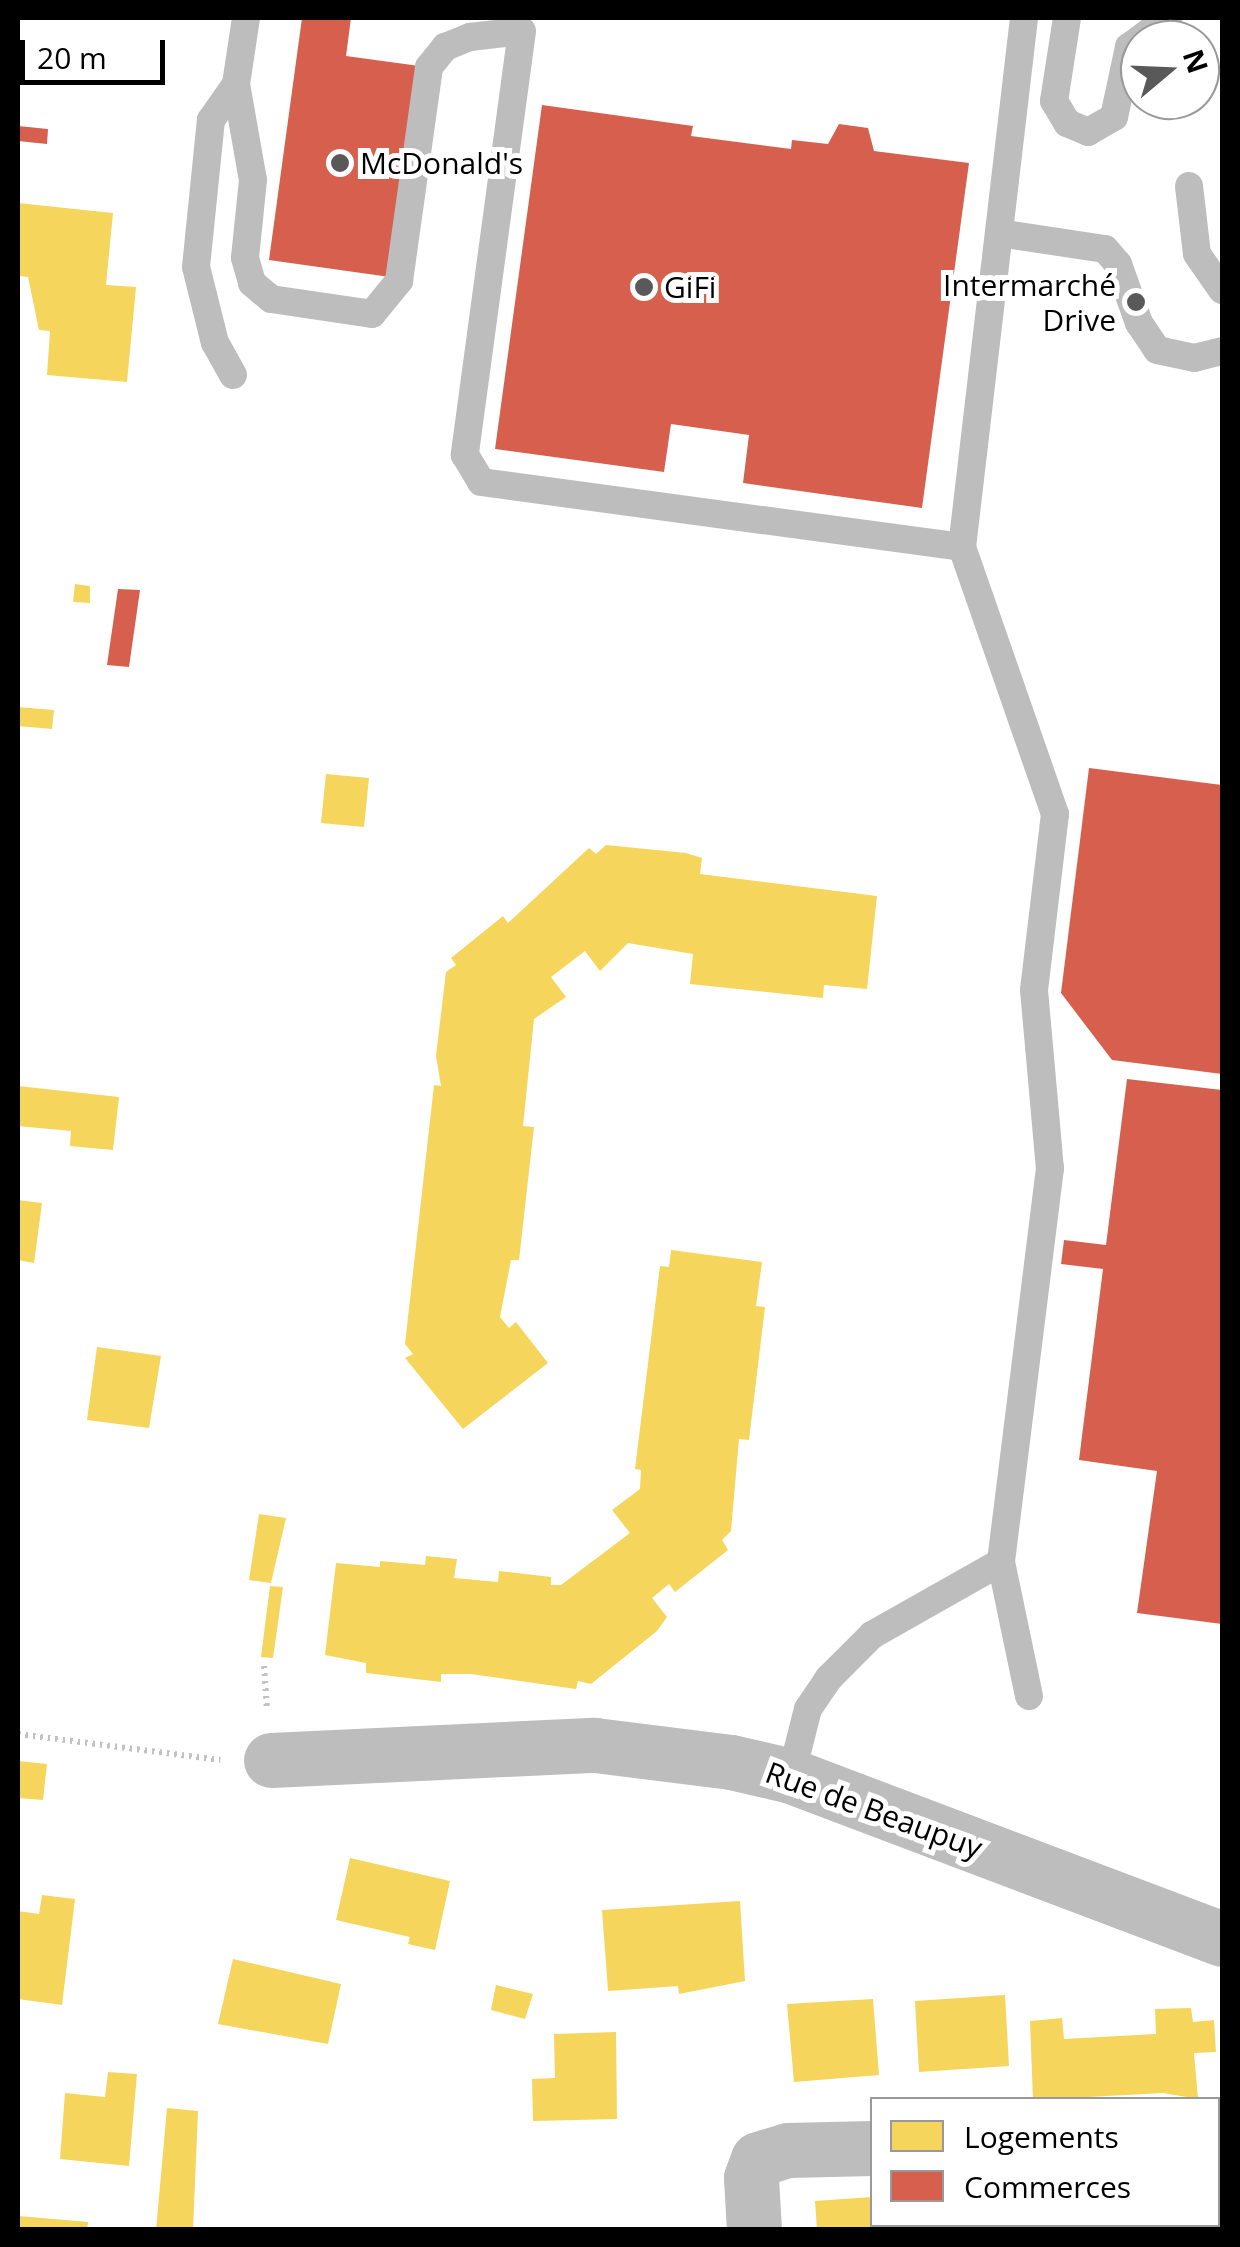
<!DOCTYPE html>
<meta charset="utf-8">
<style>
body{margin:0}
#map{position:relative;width:1240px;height:2247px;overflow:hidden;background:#fff;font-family:"Open Sans",sans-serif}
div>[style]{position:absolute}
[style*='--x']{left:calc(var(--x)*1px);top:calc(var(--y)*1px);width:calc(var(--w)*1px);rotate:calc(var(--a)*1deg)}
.homes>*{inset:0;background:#f6d55c}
.shops>*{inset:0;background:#d6604d}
.path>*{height:6px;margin-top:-3px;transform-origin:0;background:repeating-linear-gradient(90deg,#c2c2c2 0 2.5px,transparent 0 7.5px)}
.lane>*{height:28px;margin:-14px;padding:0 14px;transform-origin:14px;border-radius:14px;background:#bdbdbd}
.street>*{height:55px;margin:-27.5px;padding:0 27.5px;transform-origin:27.5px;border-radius:27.5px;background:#bdbdbd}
.dots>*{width:28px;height:28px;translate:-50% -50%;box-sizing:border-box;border:5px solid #fff;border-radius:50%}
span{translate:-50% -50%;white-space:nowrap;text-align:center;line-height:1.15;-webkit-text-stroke:10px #fff;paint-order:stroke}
.poi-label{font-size:30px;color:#000}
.left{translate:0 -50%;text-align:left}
.right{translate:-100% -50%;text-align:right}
.street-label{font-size:30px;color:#000}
.frame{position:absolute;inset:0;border:20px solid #000;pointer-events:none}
.legend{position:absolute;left:870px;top:2097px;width:350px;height:130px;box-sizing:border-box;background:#fff;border:2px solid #999;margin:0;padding:12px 18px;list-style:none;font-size:30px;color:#000}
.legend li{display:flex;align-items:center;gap:20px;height:50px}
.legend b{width:50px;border:2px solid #999}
.north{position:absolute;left:1120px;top:20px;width:100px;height:100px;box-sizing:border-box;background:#fff;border:2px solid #999;border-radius:50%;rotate:71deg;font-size:28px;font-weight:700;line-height:40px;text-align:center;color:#000}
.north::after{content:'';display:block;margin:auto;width:35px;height:45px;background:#595959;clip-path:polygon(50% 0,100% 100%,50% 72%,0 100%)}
.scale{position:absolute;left:20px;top:40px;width:145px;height:45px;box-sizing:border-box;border:5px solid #000;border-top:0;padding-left:12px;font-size:30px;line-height:35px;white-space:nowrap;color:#000;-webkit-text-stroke:8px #fff;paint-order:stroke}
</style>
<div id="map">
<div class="homes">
<i style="clip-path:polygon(18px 203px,113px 213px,106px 285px,136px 287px,127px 382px,47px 375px,50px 331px,39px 330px,28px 277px,18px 276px)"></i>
<i style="clip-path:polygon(75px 584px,90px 586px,90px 603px,73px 602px)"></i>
<i style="clip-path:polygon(18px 707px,54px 710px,52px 729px,18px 726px)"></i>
<i style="clip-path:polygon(326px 774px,369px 778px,364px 827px,321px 823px)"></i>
<i style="clip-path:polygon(606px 845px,686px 853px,702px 858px,700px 874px,877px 896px,867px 989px,824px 985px,823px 998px,690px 984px,693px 954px,628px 943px,600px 971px,585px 951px,551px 977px,566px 997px,534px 1019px,523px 1126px,534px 1127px,519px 1260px,511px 1260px,500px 1317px,509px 1328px,516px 1322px,548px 1363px,463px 1429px,405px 1358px,413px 1354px,405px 1344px,434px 1085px,441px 1086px,436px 1056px,446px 972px,456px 965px,451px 958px,503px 916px,508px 923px,589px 848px,596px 854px)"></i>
<i style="clip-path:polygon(18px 1086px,119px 1097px,113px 1150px,70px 1146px,71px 1131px,18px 1126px)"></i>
<i style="clip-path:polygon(18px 1200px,42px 1203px,34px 1263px,18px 1260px)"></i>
<i style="clip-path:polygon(671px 1250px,762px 1262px,756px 1306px,765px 1307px,749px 1440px,739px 1439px,731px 1531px,722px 1540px,728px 1550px,675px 1592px,669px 1584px,652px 1598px,667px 1617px,657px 1631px,591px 1684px,578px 1681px,576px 1689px,471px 1674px,441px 1674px,441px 1682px,366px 1673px,366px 1663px,325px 1655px,336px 1563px,380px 1567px,380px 1561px,425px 1565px,426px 1556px,457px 1559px,454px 1578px,498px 1582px,499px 1571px,551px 1577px,551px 1585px,561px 1585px,630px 1533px,612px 1510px,640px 1489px,641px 1470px,635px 1469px,660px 1266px,669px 1267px)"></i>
<i style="clip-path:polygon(97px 1347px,161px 1356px,149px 1428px,87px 1420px)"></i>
<i style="clip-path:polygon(259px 1514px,286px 1518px,271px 1583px,249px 1580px)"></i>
<i style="clip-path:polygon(270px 1586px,283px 1587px,273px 1658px,261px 1657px)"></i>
<i style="clip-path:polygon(18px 1761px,47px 1764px,43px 1800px,18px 1798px)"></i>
<i style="clip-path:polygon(350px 1858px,450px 1881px,435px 1950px,408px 1944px,410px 1937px,336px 1920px)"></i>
<i style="clip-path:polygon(42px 1895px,75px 1899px,62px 2005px,18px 1999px,18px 1911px,39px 1914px)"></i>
<i style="clip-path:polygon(740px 1901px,745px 1981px,679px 1994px,678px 1986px,608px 1991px,602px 1910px)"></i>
<i style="clip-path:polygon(233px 1959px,341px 1984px,328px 2044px,218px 2024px)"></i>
<i style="clip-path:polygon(496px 1985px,533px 1994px,525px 2019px,491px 2010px)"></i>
<i style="clip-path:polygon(1005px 1995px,1009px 2066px,919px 2072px,915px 2001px)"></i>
<i style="clip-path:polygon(873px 1999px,879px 2075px,794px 2082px,787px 2004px)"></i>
<i style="clip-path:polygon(1191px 2008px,1193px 2022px,1214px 2020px,1216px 2052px,1194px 2053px,1198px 2099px,1163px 2093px,1033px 2100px,1030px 2021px,1062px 2018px,1064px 2039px,1156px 2034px,1155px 2009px)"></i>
<i style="clip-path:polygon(616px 2032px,617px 2119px,533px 2121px,532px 2079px,555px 2078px,554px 2034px)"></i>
<i style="clip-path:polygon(108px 2072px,137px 2074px,129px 2166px,60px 2159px,65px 2093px,105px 2097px)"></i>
<i style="clip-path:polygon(167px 2108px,198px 2111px,193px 2230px,156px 2230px)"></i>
<i style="clip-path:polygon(872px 2197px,872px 2224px,899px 2230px,817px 2230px,815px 2201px)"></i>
<i style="clip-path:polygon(18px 2216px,88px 2222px,87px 2230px,18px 2230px)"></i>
<i style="clip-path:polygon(1014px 2224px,1070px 2224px,1070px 2230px,1015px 2230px)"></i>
</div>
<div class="shops">
<i style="clip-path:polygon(302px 18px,351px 18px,346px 56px,434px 68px,404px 279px,269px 260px)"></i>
<i style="clip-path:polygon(542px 105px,693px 126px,691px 136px,791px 149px,792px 140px,828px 144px,839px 124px,868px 128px,874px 151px,969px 163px,922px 508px,743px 483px,749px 435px,671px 424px,664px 472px,495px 449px)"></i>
<i style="clip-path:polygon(18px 126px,48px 129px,47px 144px,18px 141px)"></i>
<i style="clip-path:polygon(118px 589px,140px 590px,129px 667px,107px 665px)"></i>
<i style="clip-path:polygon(1089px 768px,1222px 785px,1222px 1074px,1112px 1060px,1061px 993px)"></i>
<i style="clip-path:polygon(1127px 1079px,1222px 1090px,1222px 1624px,1137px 1613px,1157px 1471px,1079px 1460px,1103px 1269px,1061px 1264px,1064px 1240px,1106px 1245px)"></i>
</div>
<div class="path">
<i style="--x:1200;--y:70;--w:22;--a:8"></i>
<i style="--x:264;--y:1666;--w:44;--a:86.1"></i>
<i style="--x:18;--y:1734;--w:204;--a:7.3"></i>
</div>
<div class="lane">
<i style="--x:246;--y:18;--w:67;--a:98.6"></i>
<i style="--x:236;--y:84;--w:97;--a:80"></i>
<i style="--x:253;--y:180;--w:78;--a:95.9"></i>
<i style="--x:245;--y:258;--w:26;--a:74"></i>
<i style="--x:252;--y:283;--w:25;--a:40"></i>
<i style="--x:271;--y:299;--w:102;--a:8.4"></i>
<i style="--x:372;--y:314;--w:43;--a:-50.7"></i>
<i style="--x:399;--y:281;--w:216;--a:-82"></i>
<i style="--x:429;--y:67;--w:26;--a:-51"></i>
<i style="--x:445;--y:47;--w:27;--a:-22"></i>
<i style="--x:470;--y:37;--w:52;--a:-6.6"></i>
<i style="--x:522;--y:31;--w:428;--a:97.7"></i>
<i style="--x:465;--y:455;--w:31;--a:59"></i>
<i style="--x:481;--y:482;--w:485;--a:7.7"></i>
<i style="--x:1024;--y:18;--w:533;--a:96.68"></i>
<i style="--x:962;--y:547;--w:283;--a:70.8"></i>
<i style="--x:1055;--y:814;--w:177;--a:96.8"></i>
<i style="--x:1034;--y:990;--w:179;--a:84.9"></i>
<i style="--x:1050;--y:1168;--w:397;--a:97.1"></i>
<i style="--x:1001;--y:1562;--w:137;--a:78.2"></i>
<i style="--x:1067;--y:18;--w:84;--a:98.9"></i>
<i style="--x:1054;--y:101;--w:26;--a:59"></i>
<i style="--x:1067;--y:123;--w:23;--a:23"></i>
<i style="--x:1088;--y:132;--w:30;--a:-30"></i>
<i style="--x:1114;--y:117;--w:72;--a:-77.9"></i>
<i style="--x:1129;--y:47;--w:49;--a:-36.6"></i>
<i style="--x:1189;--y:186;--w:68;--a:83.3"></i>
<i style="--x:1197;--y:254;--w:44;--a:55.2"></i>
<i style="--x:999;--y:233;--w:107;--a:8.6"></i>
<i style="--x:1105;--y:249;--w:20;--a:49"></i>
<i style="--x:1118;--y:264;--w:63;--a:70.4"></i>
<i style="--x:1139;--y:323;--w:32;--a:56"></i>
<i style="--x:1157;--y:350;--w:38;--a:12"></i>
<i style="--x:1194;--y:358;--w:29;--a:-14"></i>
<i style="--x:233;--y:375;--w:37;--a:-119"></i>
<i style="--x:215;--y:343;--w:78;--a:-104"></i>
<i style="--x:196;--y:267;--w:148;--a:-84.2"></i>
<i style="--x:211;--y:120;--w:44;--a:-55.2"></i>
<i style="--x:791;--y:1776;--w:69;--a:-75.8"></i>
<i style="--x:808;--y:1709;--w:37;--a:-56"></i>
<i style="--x:829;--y:1678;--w:61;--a:-45"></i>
<i style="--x:872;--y:1635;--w:148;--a:-29.5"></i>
</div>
<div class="street">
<i style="--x:271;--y:1760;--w:324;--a:-2.7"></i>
<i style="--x:595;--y:1745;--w:137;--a:7.1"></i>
<i style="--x:731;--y:1762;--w:62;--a:13.1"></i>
<i style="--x:791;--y:1776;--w:461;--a:20.7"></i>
<i style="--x:1121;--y:2224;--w:6;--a:90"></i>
<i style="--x:754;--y:2230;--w:52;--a:-93.3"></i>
<i style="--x:751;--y:2178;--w:20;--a:-70"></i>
<i style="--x:758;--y:2159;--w:31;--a:-17"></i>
<i style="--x:788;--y:2150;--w:84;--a:-1.4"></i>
</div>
<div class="dots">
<i style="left:340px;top:163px;background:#595959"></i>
<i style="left:644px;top:287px;background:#595959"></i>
<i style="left:1136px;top:302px;background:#595959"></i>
</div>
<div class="poi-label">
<span class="left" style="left:360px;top:163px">McDonald's</span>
<span class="right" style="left:1116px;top:302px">Intermarché<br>Drive</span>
<span class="left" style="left:664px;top:287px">GiFi</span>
</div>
<div class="street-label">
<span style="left:874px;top:1810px;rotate:20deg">Rue de Beaupuy</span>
</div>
<div class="frame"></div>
<ul class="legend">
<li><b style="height:28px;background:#f6d55c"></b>Logements</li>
<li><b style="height:28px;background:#d6604d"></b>Commerces</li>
</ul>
<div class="north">N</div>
<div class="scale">20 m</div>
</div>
